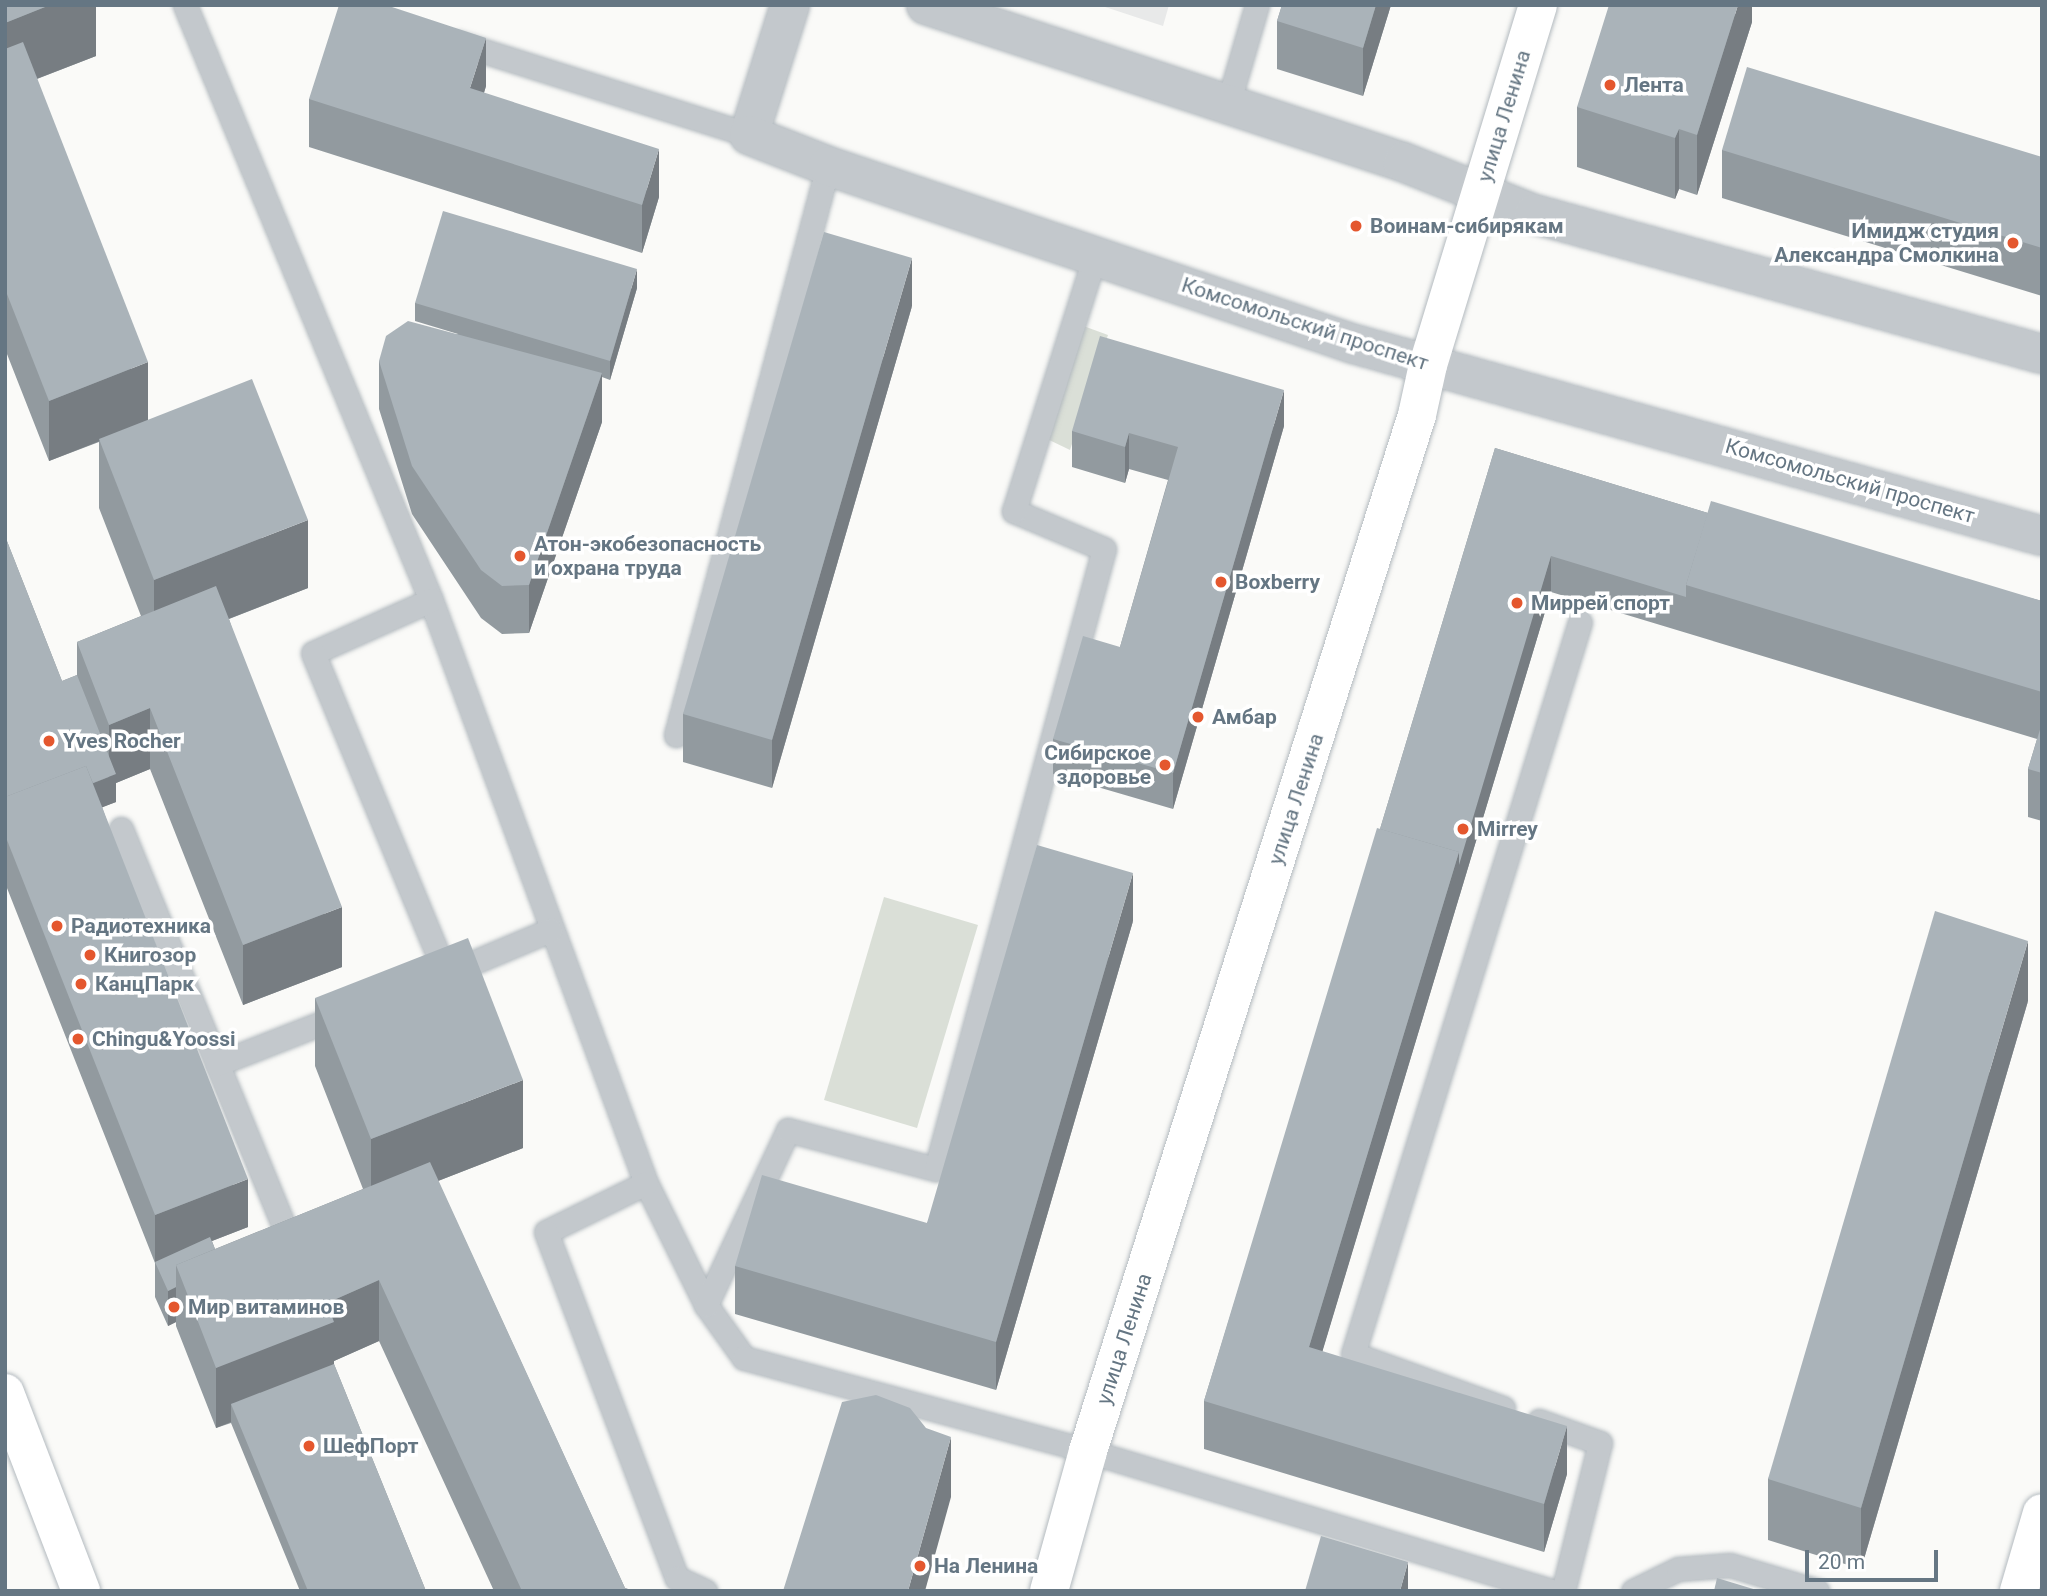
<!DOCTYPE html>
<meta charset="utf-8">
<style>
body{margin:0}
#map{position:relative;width:2047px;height:1596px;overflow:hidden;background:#fafaf8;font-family:Roboto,sans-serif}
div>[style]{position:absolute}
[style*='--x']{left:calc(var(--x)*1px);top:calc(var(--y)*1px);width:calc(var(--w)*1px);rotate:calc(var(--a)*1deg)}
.built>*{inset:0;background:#e8e9e9}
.green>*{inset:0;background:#dadfd7}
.roads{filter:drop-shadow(0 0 2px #b3babf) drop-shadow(0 0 2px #b3babf)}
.lane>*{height:23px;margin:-11.5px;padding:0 11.5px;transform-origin:11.5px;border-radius:11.5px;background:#c3c8cc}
.street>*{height:38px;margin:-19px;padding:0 19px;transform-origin:19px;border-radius:19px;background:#c3c8cc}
.secondary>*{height:38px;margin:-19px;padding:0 19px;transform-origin:19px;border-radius:19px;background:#fff}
.wall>*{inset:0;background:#929a9f}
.shaded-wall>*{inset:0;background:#777d82}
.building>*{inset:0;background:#aab3b9}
.dots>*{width:19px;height:19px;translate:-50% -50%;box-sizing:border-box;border:4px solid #fff;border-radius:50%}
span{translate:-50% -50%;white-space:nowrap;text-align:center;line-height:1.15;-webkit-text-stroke:7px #fff;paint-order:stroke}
.poi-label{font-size:21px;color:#657683;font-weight:700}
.left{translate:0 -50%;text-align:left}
.right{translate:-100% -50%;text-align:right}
.street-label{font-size:21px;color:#657683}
.frame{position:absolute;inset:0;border:7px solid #657683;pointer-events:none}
.scale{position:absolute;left:1805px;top:1550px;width:133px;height:32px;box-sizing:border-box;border:4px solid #657683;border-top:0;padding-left:9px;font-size:21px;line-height:24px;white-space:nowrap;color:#657683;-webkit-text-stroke:5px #fff;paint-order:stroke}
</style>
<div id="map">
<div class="built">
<i style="clip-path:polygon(1099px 5px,1169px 5px,1163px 26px)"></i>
</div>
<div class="green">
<i style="clip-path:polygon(1078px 324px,1108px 335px,1070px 450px,1041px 436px)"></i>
<i style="clip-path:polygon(884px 897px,978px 925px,917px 1128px,824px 1100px)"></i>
</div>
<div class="roads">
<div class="lane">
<i style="--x:185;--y:5;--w:644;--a:67.54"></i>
<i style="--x:431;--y:600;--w:621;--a:69.76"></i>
<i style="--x:646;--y:1183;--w:136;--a:63.8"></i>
<i style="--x:706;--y:1305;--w:65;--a:54.4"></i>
<i style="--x:744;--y:1358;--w:356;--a:15.1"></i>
<i style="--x:1088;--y:1451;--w:484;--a:16.8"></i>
<i style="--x:458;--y:43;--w:305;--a:17.5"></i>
<i style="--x:1228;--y:104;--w:103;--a:-73.7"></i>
<i style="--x:431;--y:600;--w:129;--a:155.8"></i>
<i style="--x:313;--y:653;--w:347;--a:67.5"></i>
<i style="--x:446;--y:974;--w:113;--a:-22.9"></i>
<i style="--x:676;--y:735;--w:589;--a:-75.04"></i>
<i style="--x:121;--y:829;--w:454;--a:67.7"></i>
<i style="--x:217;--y:1064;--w:134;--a:-21.4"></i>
<i style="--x:646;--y:1183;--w:111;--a:153.9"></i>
<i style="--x:546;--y:1232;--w:370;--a:69.3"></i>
<i style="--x:677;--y:1578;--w:31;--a:25"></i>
<i style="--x:706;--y:1305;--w:193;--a:-64.9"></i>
<i style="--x:788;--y:1130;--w:153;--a:14.8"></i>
<i style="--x:936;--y:1169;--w:642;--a:-74.84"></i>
<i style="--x:1104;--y:549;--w:98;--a:-157.1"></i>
<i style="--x:1014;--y:511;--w:269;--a:-72.4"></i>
<i style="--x:1503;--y:1408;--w:159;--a:-160.2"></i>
<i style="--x:1353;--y:1354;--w:766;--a:-72.77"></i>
<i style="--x:1539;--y:1421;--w:65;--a:19.8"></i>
<i style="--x:1600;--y:1443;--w:153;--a:104"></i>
<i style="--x:1633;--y:1591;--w:50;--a:-26.1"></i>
<i style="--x:1678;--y:1569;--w:52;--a:-4.4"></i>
<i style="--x:1730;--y:1565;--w:91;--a:16.6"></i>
</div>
<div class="street">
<i style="--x:790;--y:5;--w:136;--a:107.5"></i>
<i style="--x:749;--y:135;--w:85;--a:21.4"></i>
<i style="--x:828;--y:166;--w:555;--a:18.7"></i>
<i style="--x:1354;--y:344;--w:714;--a:15.59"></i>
<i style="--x:926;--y:5;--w:502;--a:18.22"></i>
<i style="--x:1403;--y:162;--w:141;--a:21.7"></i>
<i style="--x:1534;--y:214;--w:527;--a:15.41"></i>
</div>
<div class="secondary">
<i style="--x:5;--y:1393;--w:212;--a:69"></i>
<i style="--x:1049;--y:1591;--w:145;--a:-74.4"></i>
<i style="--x:1088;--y:1451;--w:1087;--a:-72.38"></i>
<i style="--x:1417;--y:415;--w:51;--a:-77.6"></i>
<i style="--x:1428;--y:365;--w:376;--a:-73"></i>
<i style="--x:2019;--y:1591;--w:81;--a:-73.6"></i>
</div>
</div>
<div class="wall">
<i style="clip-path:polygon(5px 5px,96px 5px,96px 56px,37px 79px,148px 420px,308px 588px,229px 619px,342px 967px,243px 1005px,150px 769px,116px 783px,116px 802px,102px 807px,248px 1227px,212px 1241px,215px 1249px,363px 1189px,315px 1066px,315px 998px,523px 1148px,438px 1181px,625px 1588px,634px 1591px,494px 1591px,379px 1341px,334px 1361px,334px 1364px,426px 1591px,300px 1591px,231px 1423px,216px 1428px,176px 1326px,176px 1322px,168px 1326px,155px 1297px,155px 1263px,5px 883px,5px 536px,62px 681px,77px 675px,77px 642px,141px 616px,99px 508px,99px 442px,49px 461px,5px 349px)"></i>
<i style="clip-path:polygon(1282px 5px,1391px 5px,1363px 96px,1277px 69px,1277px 21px)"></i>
<i style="clip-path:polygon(1752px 5px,1752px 22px,1697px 195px,1679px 189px,1675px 199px,1577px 167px,1577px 107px)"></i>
<i style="clip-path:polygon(486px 86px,484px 93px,659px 197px,642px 253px,309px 147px,309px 99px)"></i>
<i style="clip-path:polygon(1722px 150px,2042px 157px,2042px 296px,1722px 198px)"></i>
<i style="clip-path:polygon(637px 288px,610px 380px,602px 377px,602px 422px,529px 633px,502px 634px,481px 618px,412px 514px,379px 409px,379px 361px,458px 334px,415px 321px,415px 303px)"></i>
<i style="clip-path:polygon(912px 306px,772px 788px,683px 762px,683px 714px)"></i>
<i style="clip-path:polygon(1284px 426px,1173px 809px,1053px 774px,1053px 739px,1120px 647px,1168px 480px,1129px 469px,1125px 483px,1072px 467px,1072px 431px)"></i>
<i style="clip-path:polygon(1495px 448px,1708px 513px,2042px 601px,2042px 821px,2028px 817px,2028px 769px,2037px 739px,1551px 592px,1322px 1352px,1567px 1474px,1544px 1552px,1204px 1449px,1204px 1401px,1380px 829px)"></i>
<i style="clip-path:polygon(1133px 921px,996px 1390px,735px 1314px,735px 1266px,927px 1223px)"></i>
<i style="clip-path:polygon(2028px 1001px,1861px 1569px,1768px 1540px,1768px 1479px)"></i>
</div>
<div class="shaded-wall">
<i style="clip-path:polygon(50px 5px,96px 5px,96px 56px,5px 91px,5px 23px)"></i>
<i style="clip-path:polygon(1376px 5px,1391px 5px,1363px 96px,1363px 48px)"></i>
<i style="clip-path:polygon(1738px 5px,1752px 5px,1752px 22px,1697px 195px,1697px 135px)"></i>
<i style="clip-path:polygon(486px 38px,486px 86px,470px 136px,470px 88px)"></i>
<i style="clip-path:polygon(1679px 129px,1679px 189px,1675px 199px,1675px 138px)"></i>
<i style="clip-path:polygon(659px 149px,659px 197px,642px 253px,642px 205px)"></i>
<i style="clip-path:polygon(912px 258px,912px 306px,772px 788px,772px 740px)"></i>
<i style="clip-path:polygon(637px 269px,637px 288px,610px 380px,610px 361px)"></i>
<i style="clip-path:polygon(148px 362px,148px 422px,49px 461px,49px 401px)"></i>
<i style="clip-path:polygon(602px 373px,602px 422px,529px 633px,529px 585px)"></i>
<i style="clip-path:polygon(1284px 390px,1284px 426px,1173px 809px,1173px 773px)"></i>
<i style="clip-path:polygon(1129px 433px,1129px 469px,1125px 483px,1125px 447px)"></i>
<i style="clip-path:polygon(308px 520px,308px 588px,154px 648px,154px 580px)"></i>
<i style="clip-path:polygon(1551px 556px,1551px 592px,1309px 1396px,1309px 1347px,1459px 852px)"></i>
<i style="clip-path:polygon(150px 708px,150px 769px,116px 783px,116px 802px,9px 844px,5px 818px,109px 777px,109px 725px)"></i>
<i style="clip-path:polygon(1133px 873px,1133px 921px,996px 1390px,996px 1342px)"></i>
<i style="clip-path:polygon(342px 907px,342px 967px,243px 1005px,243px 945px)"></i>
<i style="clip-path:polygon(2028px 941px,2028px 1001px,1861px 1569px,1861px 1508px)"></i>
<i style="clip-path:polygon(523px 1080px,523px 1148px,371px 1207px,371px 1139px)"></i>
<i style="clip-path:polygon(248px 1179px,248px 1227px,155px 1263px,155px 1215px)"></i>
<i style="clip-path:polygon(379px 1280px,379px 1341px,334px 1361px,334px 1383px,231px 1404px,231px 1422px,216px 1428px,216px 1368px,327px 1303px)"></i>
<i style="clip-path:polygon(176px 1287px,176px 1322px,168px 1326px,168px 1291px)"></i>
<i style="clip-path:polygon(1567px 1426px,1567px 1474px,1544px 1552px,1544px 1504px)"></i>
<i style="clip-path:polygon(951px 1437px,951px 1497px,925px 1591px,908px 1591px)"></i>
<i style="clip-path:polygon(1408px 1562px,1408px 1591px,1400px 1591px)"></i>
</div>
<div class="building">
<i style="clip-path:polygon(5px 5px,50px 5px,5px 23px)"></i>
<i style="clip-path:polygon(339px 5px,386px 5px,486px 38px,470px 88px,659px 149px,642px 205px,309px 99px)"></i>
<i style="clip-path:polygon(1282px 5px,1376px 5px,1363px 48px,1277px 21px)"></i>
<i style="clip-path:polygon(1609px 5px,1738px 5px,1697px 135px,1679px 129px,1675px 138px,1577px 107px)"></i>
<i style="clip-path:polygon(23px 42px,148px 362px,49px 401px,5px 289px,5px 49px)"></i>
<i style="clip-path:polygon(1747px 67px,2042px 157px,2042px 248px,1722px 150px)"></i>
<i style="clip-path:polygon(443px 211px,637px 269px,610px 361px,415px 303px)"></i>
<i style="clip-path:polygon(824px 232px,912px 258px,772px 740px,683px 714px)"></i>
<i style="clip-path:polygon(408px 321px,602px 373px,529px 585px,502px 586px,481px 570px,412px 466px,379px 361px,386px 336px)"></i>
<i style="clip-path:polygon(1100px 336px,1284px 390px,1173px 773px,1053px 739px,1083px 636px,1120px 647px,1178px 447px,1129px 433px,1125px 447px,1072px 431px)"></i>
<i style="clip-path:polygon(252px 379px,308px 520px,154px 580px,99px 439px)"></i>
<i style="clip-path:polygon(1495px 448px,1708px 513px,1686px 585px,1686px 597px,1551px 556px,1459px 865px,1459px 852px,1380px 829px)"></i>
<i style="clip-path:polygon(1711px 501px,2042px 601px,2042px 692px,1686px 585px)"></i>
<i style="clip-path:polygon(5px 536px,62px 681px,77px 675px,116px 774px,93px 783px,86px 766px,5px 797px)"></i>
<i style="clip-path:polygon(216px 586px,342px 907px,243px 945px,150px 708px,109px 725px,77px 642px)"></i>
<i style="clip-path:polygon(2042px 723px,2042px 773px,2028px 769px)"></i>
<i style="clip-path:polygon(86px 766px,248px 1179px,155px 1215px,5px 835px,5px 797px)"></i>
<i style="clip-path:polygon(1377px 828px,1459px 852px,1309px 1347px,1567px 1426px,1544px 1504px,1204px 1401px)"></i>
<i style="clip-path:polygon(1037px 845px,1133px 873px,996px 1342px,735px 1266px,762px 1175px,927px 1223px)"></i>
<i style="clip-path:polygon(1935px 911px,2028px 941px,1861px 1508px,1768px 1479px)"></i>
<i style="clip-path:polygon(468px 938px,523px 1080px,371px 1139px,315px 998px)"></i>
<i style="clip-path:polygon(430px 1162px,625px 1588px,634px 1591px,522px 1591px,379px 1280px,327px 1303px,334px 1322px,216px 1368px,176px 1265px)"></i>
<i style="clip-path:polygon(210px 1237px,215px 1249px,176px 1265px,176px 1287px,168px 1291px,155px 1262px)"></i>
<i style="clip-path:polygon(334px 1364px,426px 1591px,308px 1591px,231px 1404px)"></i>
<i style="clip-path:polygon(876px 1395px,910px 1408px,926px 1428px,951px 1437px,908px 1591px,783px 1591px,842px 1402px)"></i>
<i style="clip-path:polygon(1321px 1536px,1408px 1562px,1400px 1591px,1305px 1591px)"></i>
<i style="clip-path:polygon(1717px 1578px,1760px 1591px,1714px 1591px)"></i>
</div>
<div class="dots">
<i style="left:1610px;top:85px;background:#e4572e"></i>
<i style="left:1356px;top:226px;background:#e4572e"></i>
<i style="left:2013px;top:243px;background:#e4572e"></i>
<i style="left:520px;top:556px;background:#e4572e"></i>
<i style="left:1221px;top:582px;background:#e4572e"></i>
<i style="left:1517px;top:603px;background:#e4572e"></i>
<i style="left:1198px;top:717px;background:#e4572e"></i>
<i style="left:49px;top:741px;background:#e4572e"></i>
<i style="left:1165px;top:765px;background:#e4572e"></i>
<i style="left:1463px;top:829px;background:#e4572e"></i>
<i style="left:57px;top:926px;background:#e4572e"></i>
<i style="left:90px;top:955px;background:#e4572e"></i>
<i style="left:81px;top:984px;background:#e4572e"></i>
<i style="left:78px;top:1039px;background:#e4572e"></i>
<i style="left:174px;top:1307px;background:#e4572e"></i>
<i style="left:309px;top:1446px;background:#e4572e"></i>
<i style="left:920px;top:1566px;background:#e4572e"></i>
</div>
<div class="poi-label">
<span class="left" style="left:1624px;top:85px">Лента</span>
<span class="left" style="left:1370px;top:226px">Воинам-сибирякам</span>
<span class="right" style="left:1999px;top:243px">Имидж студия<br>Александра Смолкина</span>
<span class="left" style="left:534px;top:556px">Атон-экобезопасность<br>и охрана труда</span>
<span class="left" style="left:1235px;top:582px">Boxberry</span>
<span class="left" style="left:1531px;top:603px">Миррей спорт</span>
<span class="left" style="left:1212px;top:717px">Амбар</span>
<span class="left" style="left:63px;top:741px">Yves Rocher</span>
<span class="right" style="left:1151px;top:765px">Сибирское<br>здоровье</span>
<span class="left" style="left:1477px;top:829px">Mirrey</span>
<span class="left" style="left:71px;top:926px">Радиотехника</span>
<span class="left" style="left:104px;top:955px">Книгозор</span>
<span class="left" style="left:95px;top:984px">КанцПарк</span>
<span class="left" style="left:92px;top:1039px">Chingu&amp;Yoossi</span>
<span class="left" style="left:188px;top:1307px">Мир витаминов</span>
<span class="left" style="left:323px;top:1446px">ШефПорт</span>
<span class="left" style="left:934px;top:1566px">На Ленина</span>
</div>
<div class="street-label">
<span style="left:1504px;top:116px;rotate:-73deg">улица Ленина</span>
<span style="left:1305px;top:324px;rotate:18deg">Комсомольский проспект</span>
<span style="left:1850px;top:481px;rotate:16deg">Комсомольский проспект</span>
<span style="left:1296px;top:799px;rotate:-72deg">улица Ленина</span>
<span style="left:1124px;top:1339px;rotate:-72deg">улица Ленина</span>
</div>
<div class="frame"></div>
<div class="scale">20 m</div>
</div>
